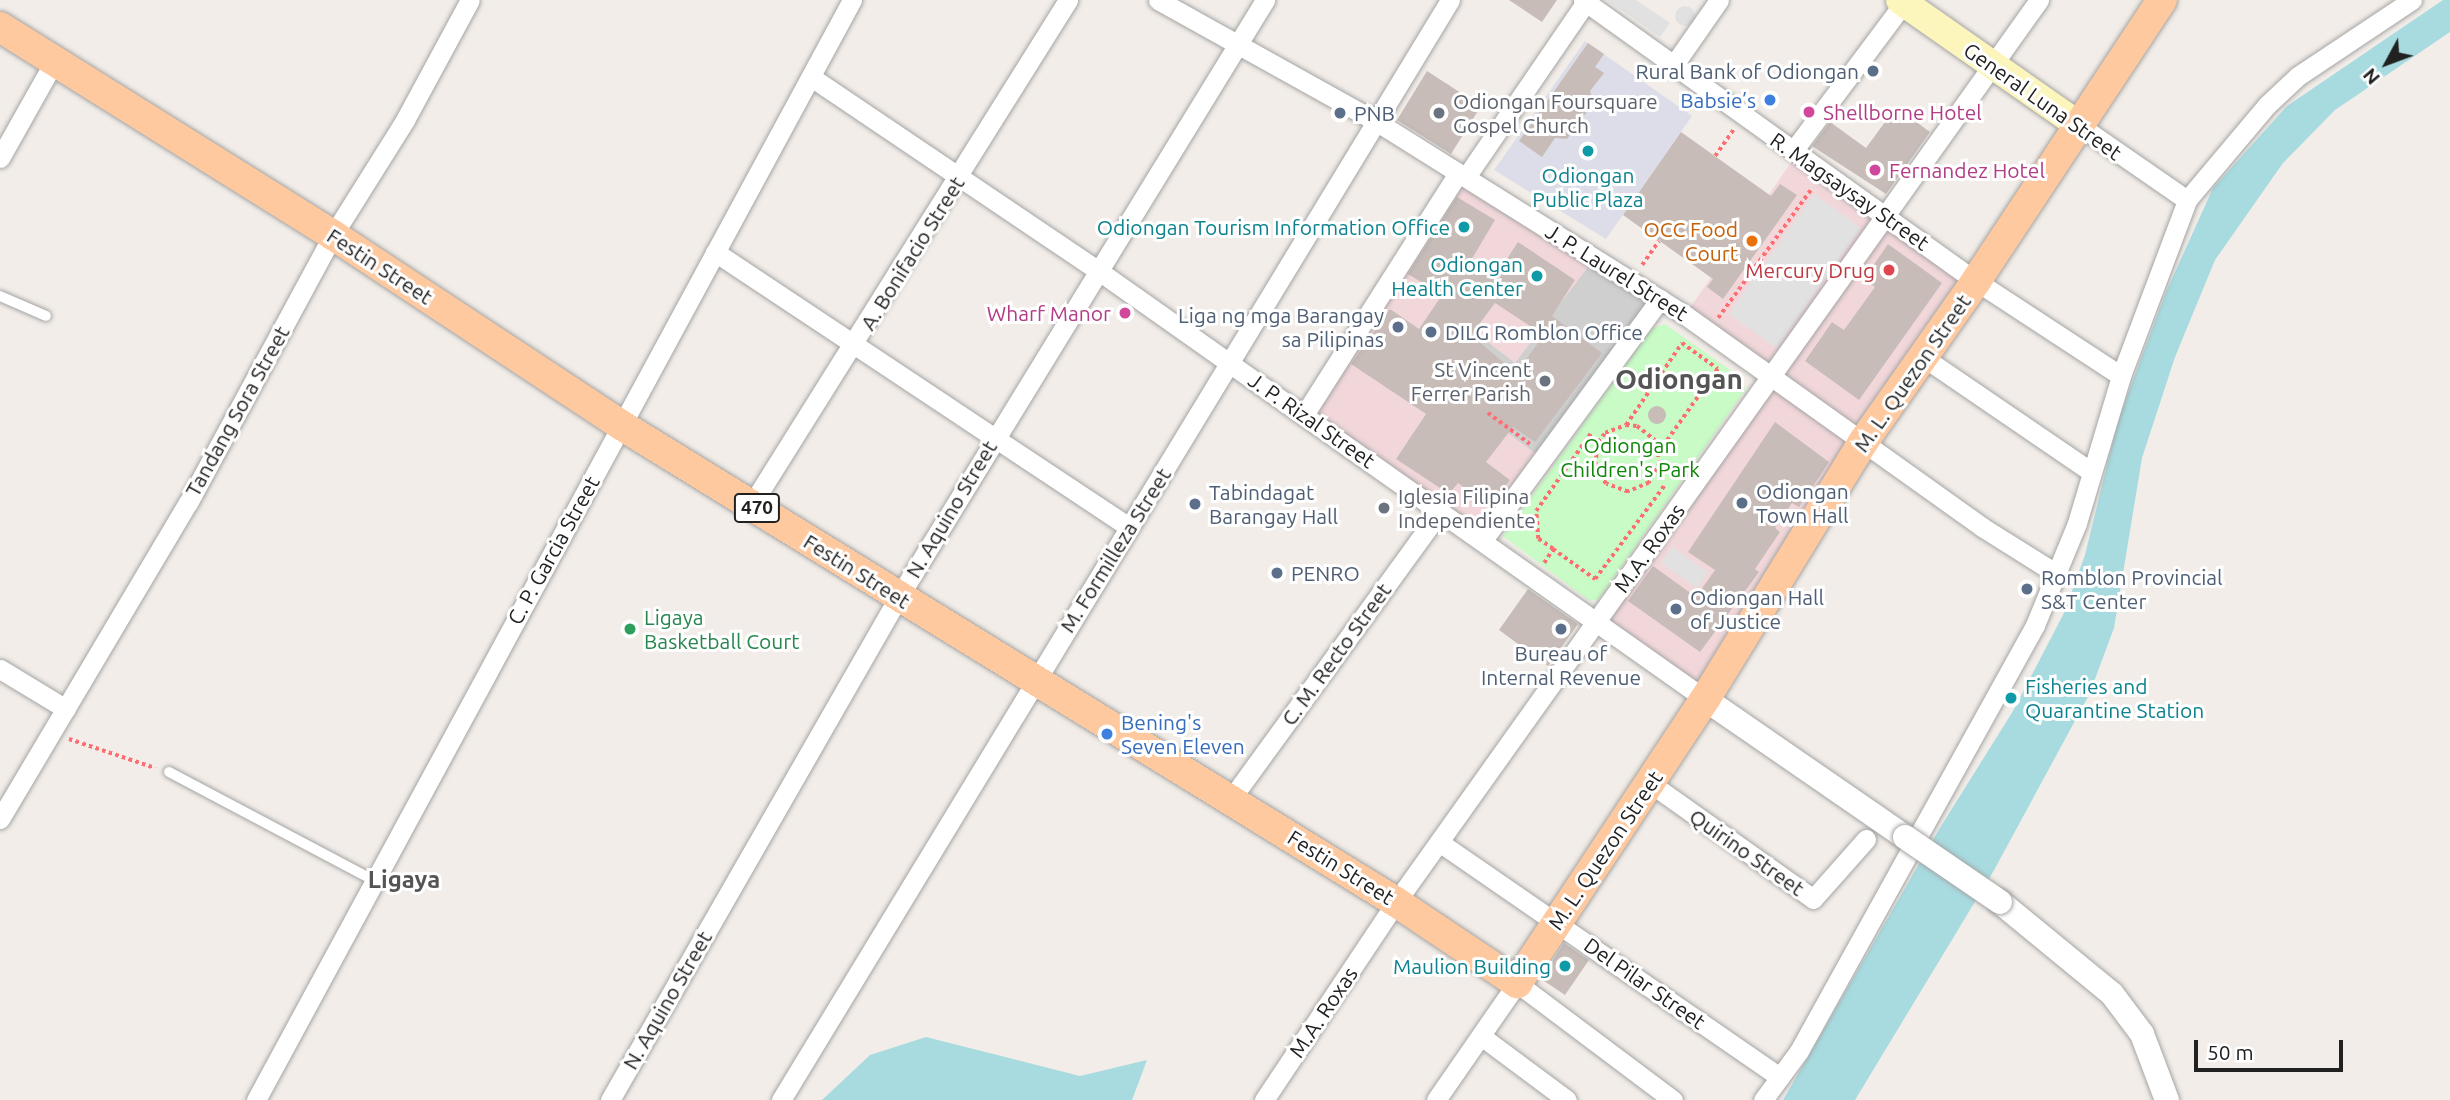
<!DOCTYPE html>
<meta charset="utf-8">
<style>
body{margin:0}
#map{position:relative;width:2450px;height:1100px;overflow:hidden;background:#f2ede8;font-family:Ubuntu,sans-serif}
div>[style]{position:absolute}
[style*='--x']{left:calc(var(--x)*1px);top:calc(var(--y)*1px);width:calc(var(--w)*1px);rotate:calc(var(--a)*1deg)}
.commercial>*{inset:0;background:#f2d7da}
.religious>*{inset:0;background:#cfcfcf}
.park>*{inset:0;background:#c8fbc5}
.parking>*{inset:0;background:#e1e1e1}
.round{border-radius:50%}
.plaza>*{inset:0;background:#dcdde8}
.water>*{inset:0;background:#a7dbe0}
.building>*{inset:0;background:#c7bcb7}
.path>*{height:3.5px;margin-top:-1.75px;transform-origin:0;background:repeating-linear-gradient(90deg,#fe6d71 0 3.5px,transparent 0 7px)}
.roads{filter:drop-shadow(0 0 2px #a5a5a5) drop-shadow(0 0 2px #a5a5a5)}
.service>*{height:10px;margin:-5px;padding:0 5px;transform-origin:5px;border-radius:5px;background:#fff}
.minor>*{height:19px;margin:-9.5px;padding:0 9.5px;transform-origin:9.5px;border-radius:9.5px;background:#fff}
.tertiary>*{height:24px;margin:-12px;padding:0 12px;transform-origin:12px;border-radius:12px;background:#fff}
.secondary>*{height:28px;margin:-14px;padding:0 14px;transform-origin:14px;border-radius:14px;background:#fcf6bc}
.primary>*{height:30px;margin:-15px;padding:0 15px;transform-origin:15px;border-radius:15px;background:#ffc9a0}
.bridges{filter:drop-shadow(0 0 2px #a5a5a5) drop-shadow(0 0 2px #a5a5a5)}
.tertiary-bridge>*{height:24px;margin:-12px;padding:0 12px;transform-origin:12px;border-radius:12px;background:#fff}
.dots>*{width:19px;height:19px;translate:-50% -50%;box-sizing:border-box;border:4px solid #fff;border-radius:50%}
span{translate:-50% -50%;white-space:nowrap;text-align:center;line-height:1.15;-webkit-text-stroke:6px #fff;paint-order:stroke}
.shield-label span{padding:2px 5px;background:#fff;border:2px solid;border-radius:5px;-webkit-text-stroke-width:0}
.shield-label{font-size:19px;color:#212121;font-weight:700}
.service-label{font-size:21px;color:#4e5e75}
.right{translate:-100% -50%;text-align:right}
.left{translate:0 -50%;text-align:left}
.shop-label{font-size:21px;color:#366cbe}
.worship-label{font-size:21px;color:#5b616d}
.street-label{font-size:21px;color:#212121}
.hotel-label{font-size:21px;color:#b23c85}
.culture-label{font-size:21px;color:#0d838f}
.food-label{font-size:21px;color:#c56008}
.health-label{font-size:21px;color:#be3a42}
.park-label{font-size:21px;color:#0f8608}
.leisure-label{font-size:21px;color:#27864d}
.quarter-label{font-size:24px;color:#545454;font-weight:700}
.district-label{font-size:28px;color:#545454;font-weight:700}
.north{position:absolute;left:2352px;top:28px;width:70px;height:70px;-webkit-text-stroke:5px #fff;paint-order:stroke;rotate:229deg;font-size:19px;font-weight:700;line-height:28px;text-align:center;color:#212121}
.north::after{content:'';display:block;margin:auto;width:24px;height:32px;background:#212121;clip-path:polygon(50% 0,100% 100%,50% 72%,0 100%)}
.scale{position:absolute;left:2194px;top:1040px;width:149px;height:32px;box-sizing:border-box;border:4px solid #212121;border-top:0;padding-left:9px;font-size:21px;line-height:24px;white-space:nowrap;color:#212121;-webkit-text-stroke:5px #fff;paint-order:stroke}
</style>
<div id="map">
<div class="commercial">
<i style="clip-path:polygon(1797px 154px,1976px 281px,1705px 699px,1597px 620px,1770px 375px,1685px 315px)"></i>
<i style="clip-path:polygon(1458px 173px,1594px 259px,1543px 459px,1483px 540px,1304px 415px)"></i>
</div>
<div class="religious">
<i style="clip-path:polygon(1594px 259px,1660px 299px,1543px 459px,1485px 416px,1451px 336px,1472px 330px,1515px 363px)"></i>
</div>
<div class="park">
<i style="clip-path:polygon(1665px 324px,1743px 379px,1745px 390px,1599px 599px,1590px 601px,1503px 536px,1652px 328px)"></i>
</div>
<div class="parking">
<i style="clip-path:polygon(1607px 0,1636px 0,1670px 23px,1660px 37px)"></i>
<i class="round" style="left:1675px;top:6px;width:20px;height:20px"></i>
<i style="clip-path:polygon(1814px 194px,1861px 228px,1776px 348px,1729px 314px)"></i>
<i style="clip-path:polygon(1672px 547px,1708px 572px,1697px 588px,1661px 563px)"></i>
</div>
<div class="plaza">
<i style="clip-path:polygon(1585px 41px,1692px 116px,1606px 239px,1494px 170px)"></i>
</div>
<div class="water">
<i style="clip-path:polygon(2443px 0,2450px 0,2450px 32px,2335px 110px,2283px 163px,2215px 260px,2175px 357px,2142px 458px,2114px 628px,2089px 695px,1993px 872px,1855px 1100px,1783px 1100px,1938px 831px,2013px 711px,2064px 613px,2085px 555px,2118px 420px,2166px 292px,2213px 188px,2287px 106px)"></i>
<i style="clip-path:polygon(926px 1037px,1080px 1076px,1147px 1060px,1132px 1100px,822px 1100px,870px 1055px)"></i>
</div>
<div class="building">
<i style="clip-path:polygon(1509px 0,1557px 0,1542px 22px)"></i>
<i style="clip-path:polygon(1588px 43px,1604px 54px,1595px 67px,1604px 73px,1590px 91px,1594px 102px,1567px 139px,1555px 138px,1542px 157px,1519px 141px)"></i>
<i style="clip-path:polygon(1427px 71px,1481px 106px,1451px 154px,1397px 120px)"></i>
<i style="clip-path:polygon(1896px 107px,1930px 132px,1886px 194px,1812px 146px,1830px 122px,1866px 148px)"></i>
<i style="clip-path:polygon(1681px 132px,1771px 196px,1780px 184px,1797px 195px,1723px 299px,1707px 287px,1713px 279px,1623px 215px)"></i>
<i style="clip-path:polygon(evenodd,1457px 197px,1495px 220px,1470px 262px,1495px 277px,1518px 242px,1575px 280px,1552px 316px,1602px 353px,1535px 442px,1513px 427px,1486px 462px,1510px 480px,1489px 507px,1458px 483px,1449px 494px,1396px 459px,1426px 414px,1351px 364px,1390px 309px,1419px 329px,1442px 295px,1408px 274px,1457px 197px,1495px 303px,1544px 335px,1516px 373px,1471px 335px,1495px 303px)"></i>
<i style="clip-path:polygon(1888px 244px,1942px 283px,1859px 400px,1805px 361px,1832px 322px,1844px 330px,1875px 287px,1864px 279px)"></i>
<i class="round" style="left:1648px;top:406px;width:18px;height:18px"></i>
<i style="clip-path:polygon(1775px 422px,1829px 462px,1799px 507px,1792px 503px,1775px 528px,1780px 532px,1755px 569px,1759px 572px,1700px 652px,1628px 601px,1653px 566px,1696px 597px,1715px 570px,1688px 552px)"></i>
<i style="clip-path:polygon(1528px 589px,1578px 624px,1548px 666px,1499px 630px)"></i>
<i style="clip-path:polygon(1564px 943px,1589px 960px,1565px 995px,1541px 979px)"></i>
</div>
<div class="path">
<i style="--x:1715;--y:156;--w:33;--a:-55"></i>
<i style="--x:1642;--y:265;--w:29;--a:-55"></i>
<i style="--x:1718;--y:318;--w:160;--a:-54.1"></i>
<i style="--x:1488;--y:413;--w:52;--a:36.4"></i>
<i style="--x:1626;--y:425;--w:11;--a:5"></i>
<i style="--x:1637;--y:426;--w:23;--a:38"></i>
<i style="--x:1655;--y:440;--w:24;--a:78"></i>
<i style="--x:1660;--y:463;--w:23;--a:119"></i>
<i style="--x:1649;--y:483;--w:23;--a:157"></i>
<i style="--x:1628;--y:492;--w:23;--a:-160"></i>
<i style="--x:1606;--y:484;--w:11;--a:-128"></i>
<i style="--x:1599;--y:475;--w:11;--a:-112"></i>
<i style="--x:1595;--y:465;--w:23;--a:-83"></i>
<i style="--x:1598;--y:442;--w:11;--a:-52"></i>
<i style="--x:1605;--y:433;--w:22;--a:-21"></i>
<i style="--x:1626;--y:425;--w:99;--a:-55.7"></i>
<i style="--x:1682;--y:343;--w:44;--a:35.8"></i>
<i style="--x:1718;--y:369;--w:100;--a:125.3"></i>
<i style="--x:1553;--y:549;--w:18;--a:-146"></i>
<i style="--x:1538;--y:539;--w:28;--a:-94"></i>
<i style="--x:1536;--y:511;--w:95;--a:-54.8"></i>
<i style="--x:1544;--y:563;--w:17;--a:-57"></i>
<i style="--x:1553;--y:549;--w:52;--a:35.5"></i>
<i style="--x:1595;--y:579;--w:116;--a:-53.4"></i>
<i style="--x:69;--y:739;--w:91;--a:18.6"></i>
</div>
<div class="roads">
<div class="service">
<i style="--x:0;--y:296;--w:50;--a:23.5"></i>
<i style="--x:169;--y:772;--w:231;--a:27.9"></i>
</div>
<div class="minor">
<i style="--x:1158;--y:0;--w:247;--a:29.1"></i>
<i style="--x:1374;--y:120;--w:367;--a:32.1"></i>
<i style="--x:1685;--y:315;--w:365;--a:35.5"></i>
<i style="--x:1982;--y:527;--w:89;--a:32.1"></i>
<i style="--x:1583;--y:0;--w:483;--a:35.6"></i>
<i style="--x:1976;--y:281;--w:173;--a:33.2"></i>
<i style="--x:1673;--y:66;--w:80;--a:-55.1"></i>
<i style="--x:811;--y:77;--w:344;--a:34"></i>
<i style="--x:1096;--y:269;--w:746;--a:35.22"></i>
<i style="--x:2080;--y:126;--w:130;--a:34.7"></i>
<i style="--x:1793;--y:151;--w:189;--a:-53.2"></i>
<i style="--x:0;--y:158;--w:112;--a:-60.7"></i>
<i style="--x:1466;--y:177;--w:212;--a:-55.6"></i>
<i style="--x:715;--y:252;--w:497;--a:33.6"></i>
<i style="--x:1923;--y:357;--w:202;--a:34.3"></i>
<i style="--x:1304;--y:415;--w:287;--a:-57.5"></i>
<i style="--x:752;--y:504;--w:595;--a:-57.91"></i>
<i style="--x:1483;--y:540;--w:299;--a:-53.7"></i>
<i style="--x:0;--y:669;--w:77;--a:31.2"></i>
<i style="--x:1650;--y:783;--w:200;--a:35.4"></i>
<i style="--x:1813;--y:899;--w:80;--a:-48.5"></i>
<i style="--x:1231;--y:799;--w:357;--a:-54"></i>
<i style="--x:0;--y:819;--w:368;--a:-59.3"></i>
<i style="--x:188;--y:503;--w:305;--a:-61.6"></i>
<i style="--x:333;--y:235;--w:136;--a:-57.9"></i>
<i style="--x:405;--y:120;--w:136;--a:-61.6"></i>
<i style="--x:1439;--y:842;--w:414;--a:34.6"></i>
<i style="--x:1481;--y:1036;--w:107;--a:36.7"></i>
<i style="--x:256;--y:1100;--w:1251;--a:-61.55"></i>
<i style="--x:610;--y:1100;--w:579;--a:-60.16"></i>
<i style="--x:898;--y:598;--w:702;--a:-58.46"></i>
<i style="--x:781;--y:1100;--w:1287;--a:-58.69"></i>
<i style="--x:1264;--y:1100;--w:238;--a:-56.3"></i>
<i style="--x:1396;--y:902;--w:1108;--a:-54.52"></i>
<i style="--x:1436;--y:1100;--w:142;--a:-55.3"></i>
<i style="--x:1517;--y:983;--w:195;--a:36.9"></i>
<i style="--x:1763;--y:1100;--w:61;--a:-53.7"></i>
<i style="--x:1799;--y:1051;--w:487;--a:-61"></i>
<i style="--x:2035;--y:625;--w:110;--a:-67.6"></i>
<i style="--x:2077;--y:523;--w:153;--a:-73.3"></i>
<i style="--x:2121;--y:376;--w:188;--a:-69.4"></i>
<i style="--x:2187;--y:200;--w:124;--a:-49.9"></i>
<i style="--x:2267;--y:105;--w:42;--a:-43.1"></i>
<i style="--x:2298;--y:76;--w:137;--a:-33.7"></i>
</div>
<div class="tertiary">
<i style="--x:1705;--y:699;--w:243;--a:34.6"></i>
<i style="--x:2000;--y:902;--w:145;--a:39.4"></i>
<i style="--x:2112;--y:994;--w:50;--a:53.1"></i>
<i style="--x:2142;--y:1034;--w:71;--a:69.3"></i>
</div>
<div class="secondary">
<i style="--x:1900;--y:0;--w:220;--a:35"></i>
</div>
<div class="primary">
<i style="--x:0;--y:27;--w:393;--a:32"></i>
<i style="--x:333;--y:235;--w:345;--a:33.4"></i>
<i style="--x:621;--y:425;--w:910;--a:31.61"></i>
<i style="--x:1396;--y:902;--w:146;--a:33.8"></i>
<i style="--x:1517;--y:983;--w:341;--a:-56.5"></i>
<i style="--x:1705;--y:699;--w:302;--a:-58.4"></i>
<i style="--x:1863;--y:442;--w:197;--a:-54.9"></i>
<i style="--x:1976;--y:281;--w:337;--a:-56.5"></i>
</div>
</div>
<div class="bridges">
<div class="tertiary-bridge">
<i style="--x:1905;--y:837;--w:115;--a:34.4"></i>
</div>
</div>
<div class="dots">
<i style="left:1873px;top:71px;background:#5c6f8a"></i>
<i style="left:1770px;top:100px;background:#3f7fe0"></i>
<i style="left:1809px;top:112px;background:#d1479c"></i>
<i style="left:1340px;top:113px;background:#5c6f8a"></i>
<i style="left:1439px;top:113px;background:#6b7280"></i>
<i style="left:1588px;top:151px;background:#0f9aa8"></i>
<i style="left:1875px;top:170px;background:#d1479c"></i>
<i style="left:1464px;top:227px;background:#0f9aa8"></i>
<i style="left:1752px;top:241px;background:#e8710a"></i>
<i style="left:1889px;top:270px;background:#e0444e"></i>
<i style="left:1537px;top:276px;background:#0f9aa8"></i>
<i style="left:1125px;top:313px;background:#d1479c"></i>
<i style="left:1398px;top:327px;background:#5c6f8a"></i>
<i style="left:1431px;top:332px;background:#5c6f8a"></i>
<i style="left:1545px;top:381px;background:#6b7280"></i>
<i style="left:1742px;top:503px;background:#5c6f8a"></i>
<i style="left:1195px;top:504px;background:#5c6f8a"></i>
<i style="left:1384px;top:508px;background:#6b7280"></i>
<i style="left:1277px;top:573px;background:#5c6f8a"></i>
<i style="left:2027px;top:589px;background:#5c6f8a"></i>
<i style="left:1676px;top:609px;background:#5c6f8a"></i>
<i style="left:630px;top:629px;background:#2e9e5b"></i>
<i style="left:1561px;top:629px;background:#5c6f8a"></i>
<i style="left:2011px;top:698px;background:#0f9aa8"></i>
<i style="left:1107px;top:734px;background:#3f7fe0"></i>
<i style="left:1565px;top:966px;background:#0f9aa8"></i>
</div>
<div class="shield-label">
<span style="left:757px;top:508px">470</span>
</div>
<div class="service-label">
<span class="right" style="left:1859px;top:71px">Rural Bank of Odiongan</span>
<span class="left" style="left:1354px;top:113px">PNB</span>
<span class="right" style="left:1384px;top:327px">Liga ng mga Barangay<br>sa Pilipinas</span>
<span class="left" style="left:1445px;top:332px">DILG Romblon Office</span>
<span class="left" style="left:1756px;top:503px">Odiongan<br>Town Hall</span>
<span class="left" style="left:1209px;top:504px">Tabindagat<br>Barangay Hall</span>
<span class="left" style="left:1291px;top:573px">PENRO</span>
<span class="left" style="left:2041px;top:589px">Romblon Provincial<br>S&amp;T Center</span>
<span class="left" style="left:1690px;top:609px">Odiongan Hall<br>of Justice</span>
<span style="left:1561px;top:665px">Bureau of<br>Internal Revenue</span>
</div>
<div class="shop-label">
<span class="right" style="left:1756px;top:100px">Babsie’s</span>
<span class="left" style="left:1121px;top:734px">Bening's<br>Seven Eleven</span>
</div>
<div class="worship-label">
<span class="left" style="left:1453px;top:113px">Odiongan Foursquare<br>Gospel Church</span>
<span class="right" style="left:1531px;top:381px">St Vincent<br>Ferrer Parish</span>
<span class="left" style="left:1398px;top:508px">Iglesia Filipina<br>Independiente</span>
</div>
<div class="street-label">
<span style="left:2043px;top:101px;rotate:35deg">General Luna Street</span>
<span style="left:1850px;top:191px;rotate:35deg">R. Magsaysay Street</span>
<span style="left:912px;top:253px;rotate:-58deg">A. Bonifacio Street</span>
<span style="left:380px;top:266px;rotate:33deg">Festin Street</span>
<span style="left:1617px;top:272px;rotate:32deg">J. P. Laurel Street</span>
<span style="left:1912px;top:373px;rotate:-55deg">M. L. Quezon Street</span>
<span style="left:237px;top:411px;rotate:-61deg">Tandang Sora Street</span>
<span style="left:1312px;top:420px;rotate:35deg">J. P. Rizal Street</span>
<span style="left:951px;top:509px;rotate:-59deg">N. Aquino Street</span>
<span style="left:1649px;top:548px;rotate:-54deg">M.A. Roxas</span>
<span style="left:553px;top:550px;rotate:-61deg">C. P. Garcia Street</span>
<span style="left:1115px;top:550px;rotate:-58deg">M. Formilleza Street</span>
<span style="left:857px;top:571px;rotate:32deg">Festin Street</span>
<span style="left:1336px;top:654px;rotate:-54deg">C. M. Recto Street</span>
<span style="left:1605px;top:850px;rotate:-56deg">M. L. Quezon Street</span>
<span style="left:1747px;top:852px;rotate:35deg">Quirino Street</span>
<span style="left:1341px;top:867px;rotate:32deg">Festin Street</span>
<span style="left:1645px;top:983px;rotate:35deg">Del Pilar Street</span>
<span style="left:667px;top:1000px;rotate:-60deg">N. Aquino Street</span>
<span style="left:1323px;top:1012px;rotate:-56deg">M.A. Roxas</span>
</div>
<div class="hotel-label">
<span class="left" style="left:1823px;top:112px">Shellborne Hotel</span>
<span class="left" style="left:1889px;top:170px">Fernandez Hotel</span>
<span class="right" style="left:1111px;top:313px">Wharf Manor</span>
</div>
<div class="culture-label">
<span style="left:1588px;top:187px">Odiongan<br>Public Plaza</span>
<span class="right" style="left:1450px;top:227px">Odiongan Tourism Information Office</span>
<span class="right" style="left:1523px;top:276px">Odiongan<br>Health Center</span>
<span class="left" style="left:2025px;top:698px">Fisheries and<br>Quarantine Station</span>
<span class="right" style="left:1551px;top:966px">Maulion Building</span>
</div>
<div class="food-label">
<span class="right" style="left:1738px;top:241px">OCC Food<br>Court</span>
</div>
<div class="health-label">
<span class="right" style="left:1875px;top:270px">Mercury Drug</span>
</div>
<div class="park-label">
<span style="left:1630px;top:457px">Odiongan<br>Children's Park</span>
</div>
<div class="leisure-label">
<span class="left" style="left:644px;top:629px">Ligaya<br>Basketball Court</span>
</div>
<div class="quarter-label">
<span style="left:404px;top:880px">Ligaya</span>
</div>
<div class="district-label">
<span style="left:1679px;top:379px">Odiongan</span>
</div>
<div class="north">N</div>
<div class="scale">50 m</div>
</div>
